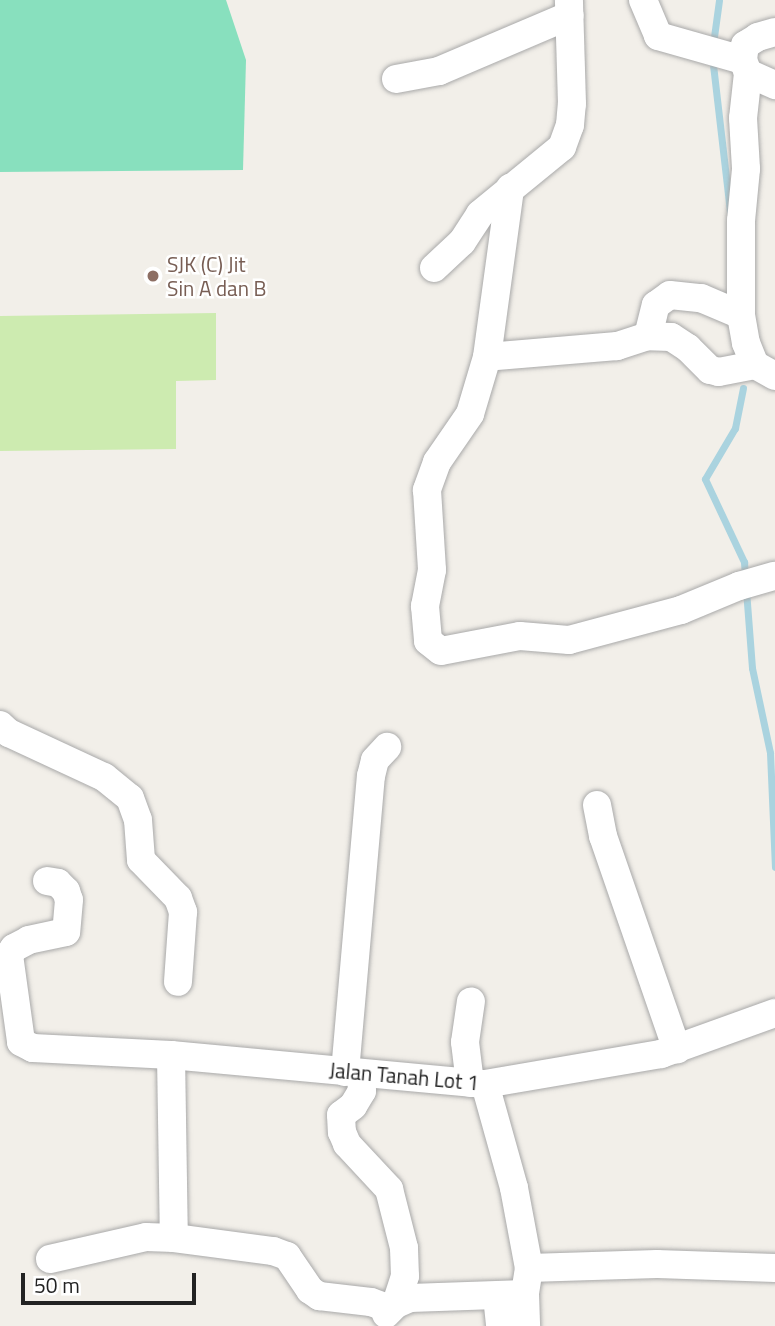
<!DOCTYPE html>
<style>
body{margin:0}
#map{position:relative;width:775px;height:1326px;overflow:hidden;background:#f2efe9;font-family:"Titillium Web",sans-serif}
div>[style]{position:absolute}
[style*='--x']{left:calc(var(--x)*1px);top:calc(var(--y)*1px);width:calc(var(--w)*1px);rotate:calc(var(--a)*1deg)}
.grass>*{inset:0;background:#cdebb0}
.pitch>*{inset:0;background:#88e0be}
.stream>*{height:7px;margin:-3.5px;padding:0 3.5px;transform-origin:3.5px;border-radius:3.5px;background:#aad3df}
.roads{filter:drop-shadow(0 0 2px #a9a9a9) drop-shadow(0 0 2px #a9a9a9)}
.minor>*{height:28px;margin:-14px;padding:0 14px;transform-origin:14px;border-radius:14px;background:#fff}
.dots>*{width:19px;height:19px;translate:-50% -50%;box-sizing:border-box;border:4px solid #fff;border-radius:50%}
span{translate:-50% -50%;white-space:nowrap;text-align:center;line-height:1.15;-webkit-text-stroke:5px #fff;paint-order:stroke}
.education-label{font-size:21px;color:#785e54}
.left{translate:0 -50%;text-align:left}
.street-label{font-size:21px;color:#222}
.scale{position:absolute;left:21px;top:1273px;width:175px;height:32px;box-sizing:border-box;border:4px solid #222;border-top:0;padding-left:9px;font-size:21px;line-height:24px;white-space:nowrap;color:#222;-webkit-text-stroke:5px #fff;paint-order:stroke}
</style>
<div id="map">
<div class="grass">
<i style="clip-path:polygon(216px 313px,216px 380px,176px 381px,176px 449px,0 451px,0 316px)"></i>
</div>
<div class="pitch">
<i style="clip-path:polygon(0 0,226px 0,246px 60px,243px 170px,0 172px)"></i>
</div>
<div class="stream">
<i style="--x:713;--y:44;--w:44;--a:-82.2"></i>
<i style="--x:712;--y:56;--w:156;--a:83.4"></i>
<i style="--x:743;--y:388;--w:41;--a:101.3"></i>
<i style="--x:735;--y:428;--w:59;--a:120.5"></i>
<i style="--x:705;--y:479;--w:92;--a:64.8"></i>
<i style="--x:744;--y:562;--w:16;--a:86"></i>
<i style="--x:746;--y:590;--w:78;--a:85.6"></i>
<i style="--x:752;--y:668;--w:87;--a:78"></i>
<i style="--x:770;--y:753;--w:114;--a:87.5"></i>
</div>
<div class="roads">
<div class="minor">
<i style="--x:643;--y:0;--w:39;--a:67"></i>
<i style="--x:658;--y:36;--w:88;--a:15.8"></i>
<i style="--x:775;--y:32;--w:18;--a:164"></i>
<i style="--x:758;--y:37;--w:15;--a:148"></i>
<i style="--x:745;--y:45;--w:15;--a:98"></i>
<i style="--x:743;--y:60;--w:14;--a:69"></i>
<i style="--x:748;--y:73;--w:30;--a:24"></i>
<i style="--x:748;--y:73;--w:45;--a:96.3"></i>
<i style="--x:743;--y:118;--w:51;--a:86.6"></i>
<i style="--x:746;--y:169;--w:52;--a:95.5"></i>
<i style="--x:741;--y:221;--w:94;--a:90"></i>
<i style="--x:741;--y:315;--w:28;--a:80"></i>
<i style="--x:746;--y:343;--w:24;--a:68"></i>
<i style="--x:396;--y:79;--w:44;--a:-10.5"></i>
<i style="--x:439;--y:71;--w:142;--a:-23.1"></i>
<i style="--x:434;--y:268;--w:38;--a:-43"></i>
<i style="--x:462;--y:242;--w:33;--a:-57"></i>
<i style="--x:480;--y:214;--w:106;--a:-39.3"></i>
<i style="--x:562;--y:147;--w:23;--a:-70"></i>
<i style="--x:570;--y:125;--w:21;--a:-85"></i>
<i style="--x:572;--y:104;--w:104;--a:-91.7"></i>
<i style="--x:648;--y:336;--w:32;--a:-76"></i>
<i style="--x:656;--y:305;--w:17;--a:-36"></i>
<i style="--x:670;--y:295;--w:31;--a:6"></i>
<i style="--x:701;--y:298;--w:43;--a:23"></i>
<i style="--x:487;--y:357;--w:171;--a:-82.2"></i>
<i style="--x:775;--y:376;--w:23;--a:-151"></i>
<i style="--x:755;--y:365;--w:37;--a:169"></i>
<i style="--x:719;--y:372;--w:9;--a:-167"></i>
<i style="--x:710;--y:370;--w:31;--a:-135"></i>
<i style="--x:688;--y:348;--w:20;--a:-147"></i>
<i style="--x:671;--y:337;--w:23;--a:-178"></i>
<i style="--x:648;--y:336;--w:33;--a:162"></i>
<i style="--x:617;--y:346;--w:130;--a:175.2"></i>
<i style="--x:487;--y:357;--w:59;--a:106.6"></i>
<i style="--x:470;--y:414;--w:58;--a:124.5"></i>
<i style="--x:437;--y:462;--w:30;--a:110"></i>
<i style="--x:427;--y:490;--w:80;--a:86.4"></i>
<i style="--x:432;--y:570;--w:37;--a:101"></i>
<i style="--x:425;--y:606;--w:35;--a:85"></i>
<i style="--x:428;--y:641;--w:16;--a:38"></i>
<i style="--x:441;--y:651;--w:80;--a:-10.8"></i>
<i style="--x:520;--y:636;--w:49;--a:4.7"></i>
<i style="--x:569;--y:640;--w:116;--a:-15"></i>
<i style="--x:681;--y:610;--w:63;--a:-22.5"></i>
<i style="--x:739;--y:586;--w:37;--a:-16"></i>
<i style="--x:0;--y:725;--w:12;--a:42"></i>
<i style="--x:9;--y:733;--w:105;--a:24.9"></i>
<i style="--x:104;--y:777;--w:33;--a:39"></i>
<i style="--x:130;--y:798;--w:23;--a:70"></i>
<i style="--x:138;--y:820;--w:40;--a:85.7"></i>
<i style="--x:141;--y:860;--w:53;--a:45.8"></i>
<i style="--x:178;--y:898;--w:15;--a:70"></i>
<i style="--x:183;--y:912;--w:70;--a:94.1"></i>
<i style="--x:597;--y:805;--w:32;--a:79"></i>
<i style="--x:603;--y:836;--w:226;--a:70.9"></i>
<i style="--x:47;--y:881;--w:11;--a:10"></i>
<i style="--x:58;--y:883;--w:11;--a:45"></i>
<i style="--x:66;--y:891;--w:9;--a:72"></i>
<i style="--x:69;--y:900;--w:32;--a:95"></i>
<i style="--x:66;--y:932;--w:38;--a:168"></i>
<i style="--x:29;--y:940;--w:17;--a:152"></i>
<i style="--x:14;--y:948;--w:9;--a:126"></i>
<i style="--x:9;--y:955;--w:88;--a:82.1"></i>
<i style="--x:21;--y:1042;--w:13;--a:27"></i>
<i style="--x:33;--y:1048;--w:138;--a:2.9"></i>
<i style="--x:171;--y:1055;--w:315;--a:5.3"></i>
<i style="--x:485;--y:1084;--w:179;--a:-9.7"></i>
<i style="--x:661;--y:1054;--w:121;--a:-19.8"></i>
<i style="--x:171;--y:1055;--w:183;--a:89.1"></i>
<i style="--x:345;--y:1072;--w:297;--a:-85"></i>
<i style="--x:371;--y:776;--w:16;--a:-76"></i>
<i style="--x:375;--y:760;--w:18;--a:-47"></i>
<i style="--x:361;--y:1073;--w:18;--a:87"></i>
<i style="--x:362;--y:1091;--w:17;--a:121"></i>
<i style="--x:353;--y:1106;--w:15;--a:143"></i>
<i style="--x:341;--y:1115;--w:17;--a:87"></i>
<i style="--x:342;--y:1132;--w:13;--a:67"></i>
<i style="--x:347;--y:1144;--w:62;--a:47"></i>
<i style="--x:389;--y:1189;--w:61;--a:75.7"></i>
<i style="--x:404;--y:1248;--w:28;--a:88"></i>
<i style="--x:405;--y:1276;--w:29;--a:108"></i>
<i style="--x:470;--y:1083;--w:41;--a:-97"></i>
<i style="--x:465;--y:1042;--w:41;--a:-81.7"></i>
<i style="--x:485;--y:1084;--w:108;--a:74.4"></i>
<i style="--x:514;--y:1188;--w:81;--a:79.4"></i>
<i style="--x:529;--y:1268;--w:26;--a:99"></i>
<i style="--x:525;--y:1294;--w:32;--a:88"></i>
<i style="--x:50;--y:1259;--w:98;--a:-12.9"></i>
<i style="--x:146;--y:1237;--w:28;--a:2"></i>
<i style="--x:174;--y:1238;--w:100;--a:7.5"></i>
<i style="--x:273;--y:1251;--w:15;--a:20"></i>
<i style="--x:287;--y:1256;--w:41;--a:55.9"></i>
<i style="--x:310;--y:1290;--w:11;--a:34"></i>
<i style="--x:319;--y:1296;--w:52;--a:6.6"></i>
<i style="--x:371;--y:1302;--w:20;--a:20"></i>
<i style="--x:529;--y:1268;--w:128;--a:-1.8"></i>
<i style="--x:657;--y:1264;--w:118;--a:1.9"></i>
<i style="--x:497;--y:1296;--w:30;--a:84"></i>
<i style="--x:386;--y:1314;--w:14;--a:-45"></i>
<i style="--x:396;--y:1304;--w:15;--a:-23"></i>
<i style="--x:410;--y:1298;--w:115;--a:-2"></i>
</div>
</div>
<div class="dots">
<i style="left:153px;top:276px;background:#8d6e63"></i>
</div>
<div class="education-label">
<span class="left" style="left:167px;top:276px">SJK (C) Jit<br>Sin A dan B</span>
</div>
<div class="street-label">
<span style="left:404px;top:1076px;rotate:5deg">Jalan Tanah Lot 1</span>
</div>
<div class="scale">50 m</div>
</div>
